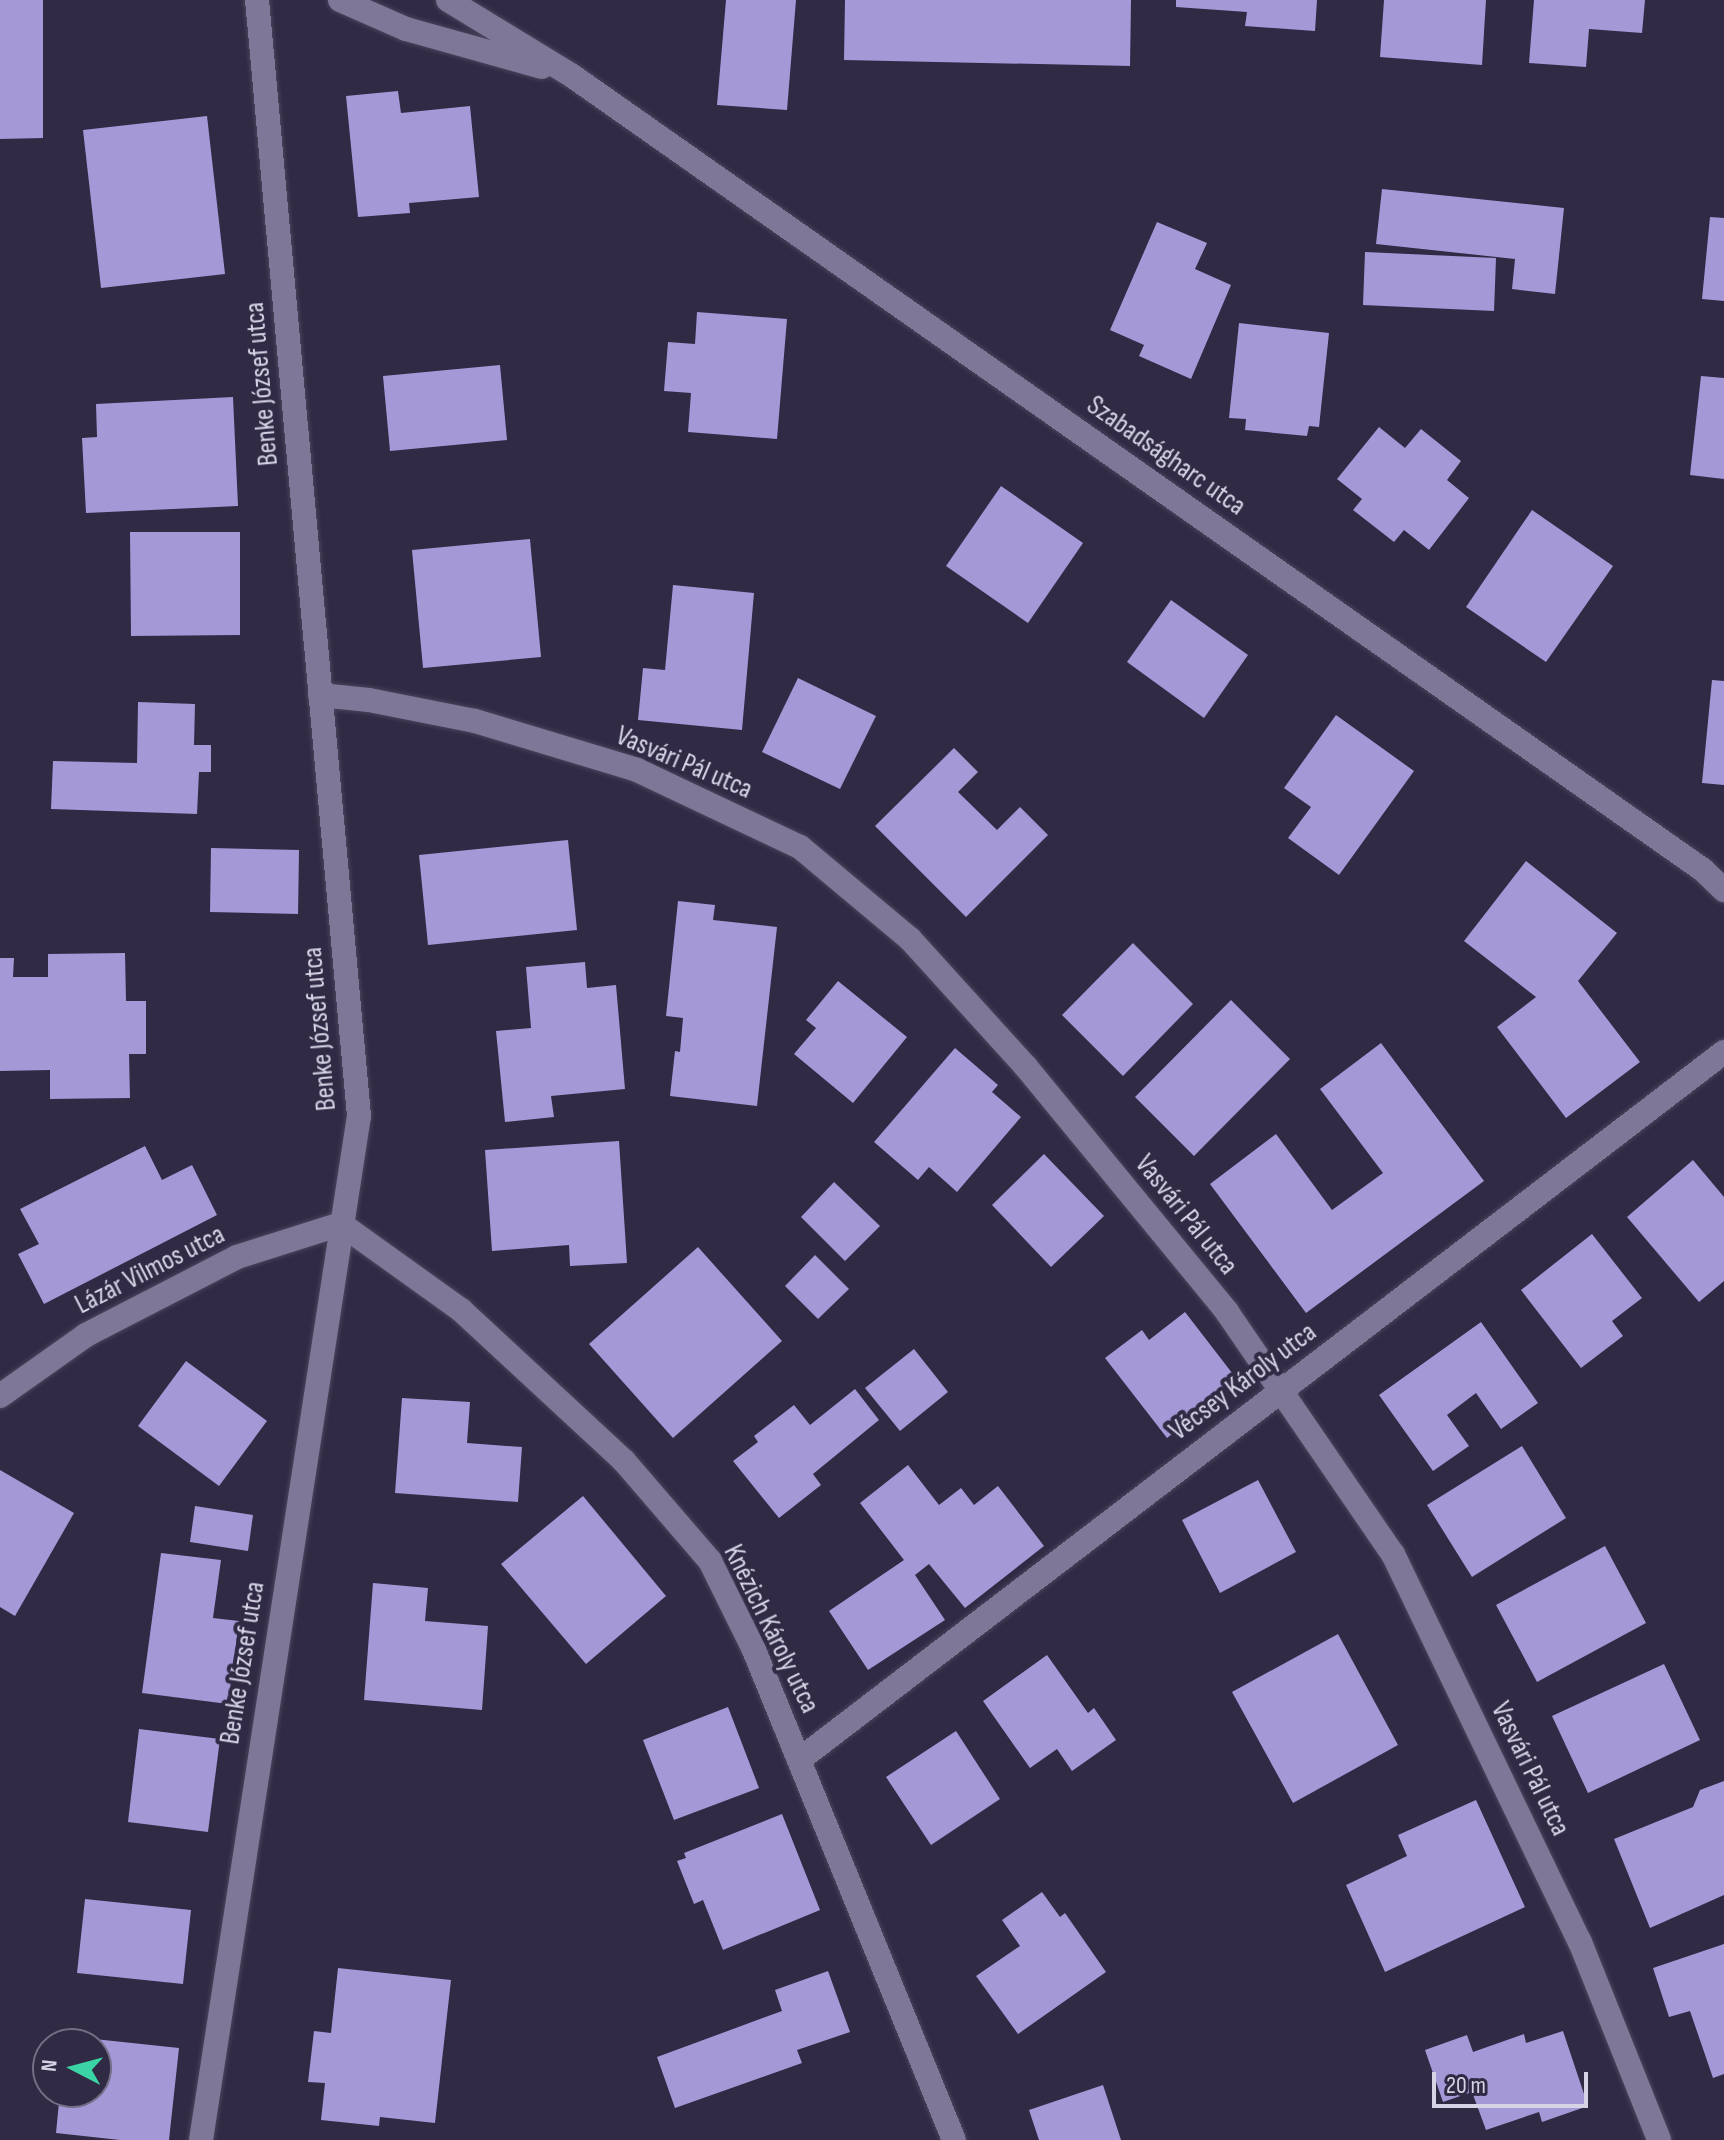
<!DOCTYPE html>
<meta charset="utf-8">
<style>
body{margin:0}
#map{position:relative;width:1724px;height:2140px;overflow:hidden;background:#302a45;font-family:"Sofia Sans Condensed",sans-serif}
div>[style]{position:absolute}
[style*='--x']{left:calc(var(--x)*1px);top:calc(var(--y)*1px);width:calc(var(--w)*1px);rotate:calc(var(--a)*1deg)}
.building>*{inset:0;background:#a598d7}
.roads{filter:drop-shadow(0 0 2px #4a445b) drop-shadow(0 0 2px #4a445b)}
.street>*{height:24px;margin:-12px;padding:0 12px;transform-origin:12px;border-radius:12px;background:#7e7797}
span{translate:-50% -50%;white-space:nowrap;text-align:center;line-height:1.15;-webkit-text-stroke:8px #302a45;paint-order:stroke}
.street-label{font-size:28px;color:#d6d3e5}
.north{position:absolute;left:32px;top:2028px;width:80px;height:80px;box-sizing:border-box;background:#302a45;border:2px solid #726e85;border-radius:50%;rotate:276deg;font-size:22px;font-weight:700;line-height:32px;text-align:center;color:#d6d3e5}
.north::after{content:'';display:block;margin:auto;width:28px;height:36px;background:#3bd4a4;clip-path:polygon(50% 0,100% 100%,50% 72%,0 100%)}
.scale{position:absolute;left:1432px;top:2072px;width:156px;height:36px;box-sizing:border-box;border:4px solid #d6d3e5;border-top:0;padding-left:10px;font-size:24px;line-height:28px;white-space:nowrap;color:#d6d3e5;-webkit-text-stroke:6px #302a45;paint-order:stroke}
</style>
<div id="map">
<div class="building">
<i style="clip-path:polygon(0 0,43px 0,43px 138px,0 139px)"></i>
<i style="clip-path:polygon(726px 0,796px 0,787px 110px,717px 105px)"></i>
<i style="clip-path:polygon(845px 0,1131px 0,1130px 66px,844px 60px)"></i>
<i style="clip-path:polygon(1176px 0,1317px 0,1315px 31px,1245px 26px,1247px 12px,1176px 7px)"></i>
<i style="clip-path:polygon(1384px 0,1486px 0,1482px 65px,1380px 57px)"></i>
<i style="clip-path:polygon(1534px 0,1645px 0,1642px 33px,1589px 29px,1586px 67px,1529px 63px)"></i>
<i style="clip-path:polygon(398px 91px,401px 113px,470px 106px,479px 197px,409px 203px,410px 213px,358px 217px,346px 96px)"></i>
<i style="clip-path:polygon(207px 116px,225px 274px,101px 288px,83px 130px)"></i>
<i style="clip-path:polygon(1382px 189px,1564px 208px,1555px 294px,1512px 289px,1515px 259px,1376px 244px)"></i>
<i style="clip-path:polygon(1710px 217px,1724px 218px,1724px 301px,1702px 299px)"></i>
<i style="clip-path:polygon(1157px 222px,1207px 243px,1195px 269px,1231px 285px,1191px 379px,1139px 356px,1144px 345px,1110px 330px)"></i>
<i style="clip-path:polygon(1365px 252px,1496px 258px,1494px 311px,1363px 305px)"></i>
<i style="clip-path:polygon(697px 312px,787px 319px,777px 439px,688px 432px,691px 393px,664px 391px,668px 342px,695px 344px)"></i>
<i style="clip-path:polygon(1239px 323px,1329px 333px,1319px 427px,1309px 426px,1307px 436px,1245px 430px,1246px 419px,1229px 418px)"></i>
<i style="clip-path:polygon(500px 365px,507px 440px,390px 451px,383px 376px)"></i>
<i style="clip-path:polygon(1701px 376px,1724px 378px,1724px 479px,1690px 475px)"></i>
<i style="clip-path:polygon(233px 397px,238px 506px,86px 513px,82px 438px,97px 437px,96px 404px)"></i>
<i style="clip-path:polygon(1379px 427px,1405px 448px,1421px 429px,1461px 461px,1447px 480px,1469px 498px,1429px 550px,1404px 530px,1394px 542px,1353px 510px,1362px 499px,1337px 479px)"></i>
<i style="clip-path:polygon(1001px 486px,1083px 543px,1028px 623px,946px 566px)"></i>
<i style="clip-path:polygon(1532px 510px,1613px 566px,1546px 662px,1466px 607px)"></i>
<i style="clip-path:polygon(130px 532px,240px 532px,240px 635px,131px 636px)"></i>
<i style="clip-path:polygon(530px 539px,541px 657px,423px 668px,412px 550px)"></i>
<i style="clip-path:polygon(673px 585px,754px 593px,742px 730px,638px 720px,643px 668px,665px 670px)"></i>
<i style="clip-path:polygon(1171px 600px,1248px 655px,1204px 718px,1127px 662px)"></i>
<i style="clip-path:polygon(798px 678px,876px 716px,840px 789px,762px 752px)"></i>
<i style="clip-path:polygon(1712px 680px,1724px 681px,1724px 785px,1702px 783px)"></i>
<i style="clip-path:polygon(138px 702px,195px 704px,194px 745px,211px 745px,211px 772px,199px 772px,197px 814px,51px 809px,53px 761px,137px 763px)"></i>
<i style="clip-path:polygon(1336px 715px,1414px 771px,1339px 875px,1288px 838px,1311px 807px,1284px 788px)"></i>
<i style="clip-path:polygon(954px 748px,978px 772px,958px 792px,997px 830px,1020px 807px,1048px 835px,966px 917px,875px 826px)"></i>
<i style="clip-path:polygon(568px 840px,577px 930px,428px 945px,419px 855px)"></i>
<i style="clip-path:polygon(211px 848px,299px 850px,298px 914px,210px 912px)"></i>
<i style="clip-path:polygon(1526px 861px,1617px 933px,1578px 981px,1640px 1062px,1566px 1118px,1497px 1027px,1536px 997px,1464px 941px)"></i>
<i style="clip-path:polygon(678px 901px,715px 905px,713px 920px,777px 927px,757px 1106px,670px 1096px,675px 1051px,680px 1052px,683px 1018px,666px 1016px)"></i>
<i style="clip-path:polygon(1133px 943px,1193px 1004px,1123px 1076px,1062px 1015px)"></i>
<i style="clip-path:polygon(125px 953px,126px 1001px,146px 1001px,146px 1054px,129px 1054px,130px 1098px,50px 1099px,50px 1070px,0 1071px,0 958px,14px 958px,13px 977px,48px 977px,48px 954px)"></i>
<i style="clip-path:polygon(585px 962px,587px 988px,616px 985px,625px 1089px,551px 1096px,554px 1117px,505px 1122px,496px 1031px,531px 1028px,526px 967px)"></i>
<i style="clip-path:polygon(838px 981px,907px 1037px,853px 1103px,794px 1054px,816px 1028px,806px 1020px)"></i>
<i style="clip-path:polygon(1231px 1000px,1290px 1059px,1194px 1156px,1135px 1097px)"></i>
<i style="clip-path:polygon(1381px 1043px,1484px 1181px,1306px 1313px,1210px 1184px,1276px 1134px,1332px 1210px,1383px 1173px,1320px 1089px)"></i>
<i style="clip-path:polygon(955px 1048px,998px 1085px,992px 1092px,1021px 1117px,957px 1192px,929px 1167px,918px 1180px,874px 1142px)"></i>
<i style="clip-path:polygon(619px 1141px,627px 1263px,570px 1266px,569px 1245px,492px 1251px,485px 1150px)"></i>
<i style="clip-path:polygon(145px 1146px,162px 1180px,192px 1165px,217px 1215px,44px 1304px,18px 1254px,39px 1244px,20px 1209px)"></i>
<i style="clip-path:polygon(1044px 1154px,1104px 1216px,1051px 1267px,992px 1205px)"></i>
<i style="clip-path:polygon(1693px 1160px,1724px 1197px,1724px 1281px,1699px 1302px,1627px 1217px)"></i>
<i style="clip-path:polygon(834px 1182px,880px 1226px,845px 1261px,801px 1217px)"></i>
<i style="clip-path:polygon(1592px 1234px,1642px 1298px,1612px 1321px,1623px 1336px,1581px 1368px,1521px 1290px)"></i>
<i style="clip-path:polygon(698px 1247px,782px 1341px,673px 1438px,589px 1344px)"></i>
<i style="clip-path:polygon(815px 1255px,849px 1289px,818px 1319px,785px 1286px)"></i>
<i style="clip-path:polygon(1185px 1312px,1239px 1382px,1167px 1438px,1105px 1358px,1142px 1330px,1149px 1340px)"></i>
<i style="clip-path:polygon(1481px 1322px,1538px 1403px,1501px 1429px,1476px 1393px,1447px 1415px,1469px 1446px,1433px 1471px,1379px 1395px)"></i>
<i style="clip-path:polygon(914px 1349px,948px 1392px,900px 1431px,865px 1388px)"></i>
<i style="clip-path:polygon(186px 1361px,267px 1421px,219px 1486px,138px 1426px)"></i>
<i style="clip-path:polygon(855px 1389px,879px 1420px,813px 1474px,821px 1485px,779px 1518px,733px 1461px,758px 1442px,754px 1436px,794px 1405px,810px 1425px)"></i>
<i style="clip-path:polygon(402px 1398px,470px 1402px,467px 1443px,522px 1447px,518px 1502px,395px 1493px)"></i>
<i style="clip-path:polygon(1522px 1446px,1566px 1518px,1472px 1577px,1427px 1505px)"></i>
<i style="clip-path:polygon(908px 1465px,939px 1505px,961px 1488px,974px 1505px,998px 1486px,1044px 1546px,965px 1608px,929px 1564px,915px 1575px,945px 1620px,868px 1670px,829px 1611px,904px 1560px,860px 1503px)"></i>
<i style="clip-path:polygon(0 1470px,74px 1513px,15px 1616px,0 1607px)"></i>
<i style="clip-path:polygon(1258px 1480px,1296px 1552px,1220px 1593px,1182px 1520px)"></i>
<i style="clip-path:polygon(583px 1496px,666px 1596px,586px 1664px,501px 1564px)"></i>
<i style="clip-path:polygon(195px 1506px,253px 1515px,248px 1551px,190px 1542px)"></i>
<i style="clip-path:polygon(1605px 1546px,1646px 1623px,1537px 1682px,1496px 1605px)"></i>
<i style="clip-path:polygon(161px 1553px,221px 1560px,213px 1618px,239px 1621px,228px 1704px,142px 1693px)"></i>
<i style="clip-path:polygon(373px 1583px,428px 1588px,425px 1621px,488px 1626px,482px 1710px,364px 1700px)"></i>
<i style="clip-path:polygon(1338px 1634px,1398px 1745px,1293px 1803px,1232px 1692px)"></i>
<i style="clip-path:polygon(1047px 1655px,1088px 1713px,1094px 1708px,1116px 1740px,1072px 1771px,1057px 1749px,1030px 1768px,983px 1701px)"></i>
<i style="clip-path:polygon(1664px 1664px,1700px 1740px,1588px 1793px,1552px 1716px)"></i>
<i style="clip-path:polygon(728px 1707px,759px 1788px,674px 1820px,643px 1740px)"></i>
<i style="clip-path:polygon(139px 1729px,220px 1739px,208px 1832px,128px 1822px)"></i>
<i style="clip-path:polygon(956px 1731px,1000px 1799px,931px 1845px,886px 1777px)"></i>
<i style="clip-path:polygon(1724px 1781px,1724px 1895px,1650px 1928px,1614px 1839px,1693px 1807px,1700px 1790px)"></i>
<i style="clip-path:polygon(1476px 1800px,1525px 1907px,1385px 1972px,1346px 1885px,1407px 1856px,1398px 1835px)"></i>
<i style="clip-path:polygon(782px 1814px,820px 1910px,723px 1950px,703px 1900px,694px 1904px,677px 1861px,686px 1858px,684px 1853px)"></i>
<i style="clip-path:polygon(1042px 1892px,1060px 1917px,1065px 1913px,1106px 1972px,1018px 2034px,976px 1976px,1020px 1946px,1002px 1920px)"></i>
<i style="clip-path:polygon(85px 1899px,191px 1910px,183px 1984px,77px 1973px)"></i>
<i style="clip-path:polygon(1724px 1944px,1724px 2074px,1713px 2078px,1690px 2011px,1669px 2017px,1653px 1968px)"></i>
<i style="clip-path:polygon(338px 1968px,451px 1980px,435px 2123px,380px 2117px,379px 2126px,321px 2120px,325px 2083px,308px 2082px,314px 2031px,331px 2033px)"></i>
<i style="clip-path:polygon(828px 1971px,850px 2032px,797px 2050px,802px 2063px,675px 2108px,657px 2057px,782px 2011px,775px 1990px)"></i>
<i style="clip-path:polygon(1563px 2031px,1588px 2106px,1542px 2122px,1539px 2112px,1486px 2130px,1472px 2092px,1443px 2102px,1425px 2050px,1467px 2035px,1473px 2052px,1524px 2034px,1526px 2043px)"></i>
<i style="clip-path:polygon(66px 2036px,179px 2048px,169px 2140px,120px 2140px,56px 2133px,60px 2092px,96px 2092px,96px 2044px,65px 2044px)"></i>
<i style="clip-path:polygon(1103px 2085px,1121px 2140px,1039px 2140px,1029px 2110px)"></i>
</div>
<div class="roads">
<div class="street">
<i style="--x:340;--y:0;--w:72;--a:23.7"></i>
<i style="--x:406;--y:29;--w:141;--a:15.6"></i>
<i style="--x:448;--y:0;--w:144;--a:31.4"></i>
<i style="--x:571;--y:75;--w:1383;--a:35.08"></i>
<i style="--x:1703;--y:870;--w:29;--a:44"></i>
<i style="--x:320;--y:695;--w:49;--a:5.8"></i>
<i style="--x:369;--y:700;--w:108;--a:11.2"></i>
<i style="--x:475;--y:721;--w:169;--a:16.8"></i>
<i style="--x:637;--y:770;--w:180;--a:25.3"></i>
<i style="--x:800;--y:847;--w:143;--a:39.9"></i>
<i style="--x:910;--y:939;--w:173;--a:47.8"></i>
<i style="--x:1026;--y:1067;--w:317;--a:50.6"></i>
<i style="--x:1227;--y:1312;--w:293;--a:55.6"></i>
<i style="--x:1393;--y:1554;--w:431;--a:64.3"></i>
<i style="--x:1580;--y:1942;--w:213;--a:68.2"></i>
<i style="--x:341;--y:1224;--w:148;--a:35.6"></i>
<i style="--x:461;--y:1310;--w:222;--a:42.8"></i>
<i style="--x:624;--y:1461;--w:132;--a:49.3"></i>
<i style="--x:710;--y:1561;--w:99;--a:63.7"></i>
<i style="--x:754;--y:1650;--w:529;--a:67.8"></i>
<i style="--x:0;--y:1396;--w:105;--a:-35.3"></i>
<i style="--x:86;--y:1335;--w:170;--a:-27.3"></i>
<i style="--x:237;--y:1257;--w:109;--a:-17.6"></i>
<i style="--x:799;--y:1760;--w:1165;--a:-37.43"></i>
<i style="--x:201;--y:2140;--w:1036;--a:-81.23"></i>
<i style="--x:359;--y:1116;--w:1121;--a:-95.22"></i>
</div>
</div>
<div class="street-label">
<span style="left:262px;top:384px;rotate:-95deg">Benke József utca</span>
<span style="left:1166px;top:456px;rotate:35deg">Szabadságharc utca</span>
<span style="left:684px;top:763px;rotate:23deg">Vasvári Pál utca</span>
<span style="left:320px;top:1029px;rotate:-95deg">Benke József utca</span>
<span style="left:1186px;top:1215px;rotate:51deg">Vasvári Pál utca</span>
<span style="left:150px;top:1270px;rotate:-27deg">Lázár Vilmos utca</span>
<span style="left:1243px;top:1382px;rotate:-37deg">Vécsey Károly utca</span>
<span style="left:771px;top:1629px;rotate:64deg">Knézich Károly utca</span>
<span style="left:243px;top:1663px;rotate:-81deg">Benke József utca</span>
<span style="left:1530px;top:1769px;rotate:64deg">Vasvári Pál utca</span>
</div>
<div class="north">N</div>
<div class="scale">20 m</div>
</div>
